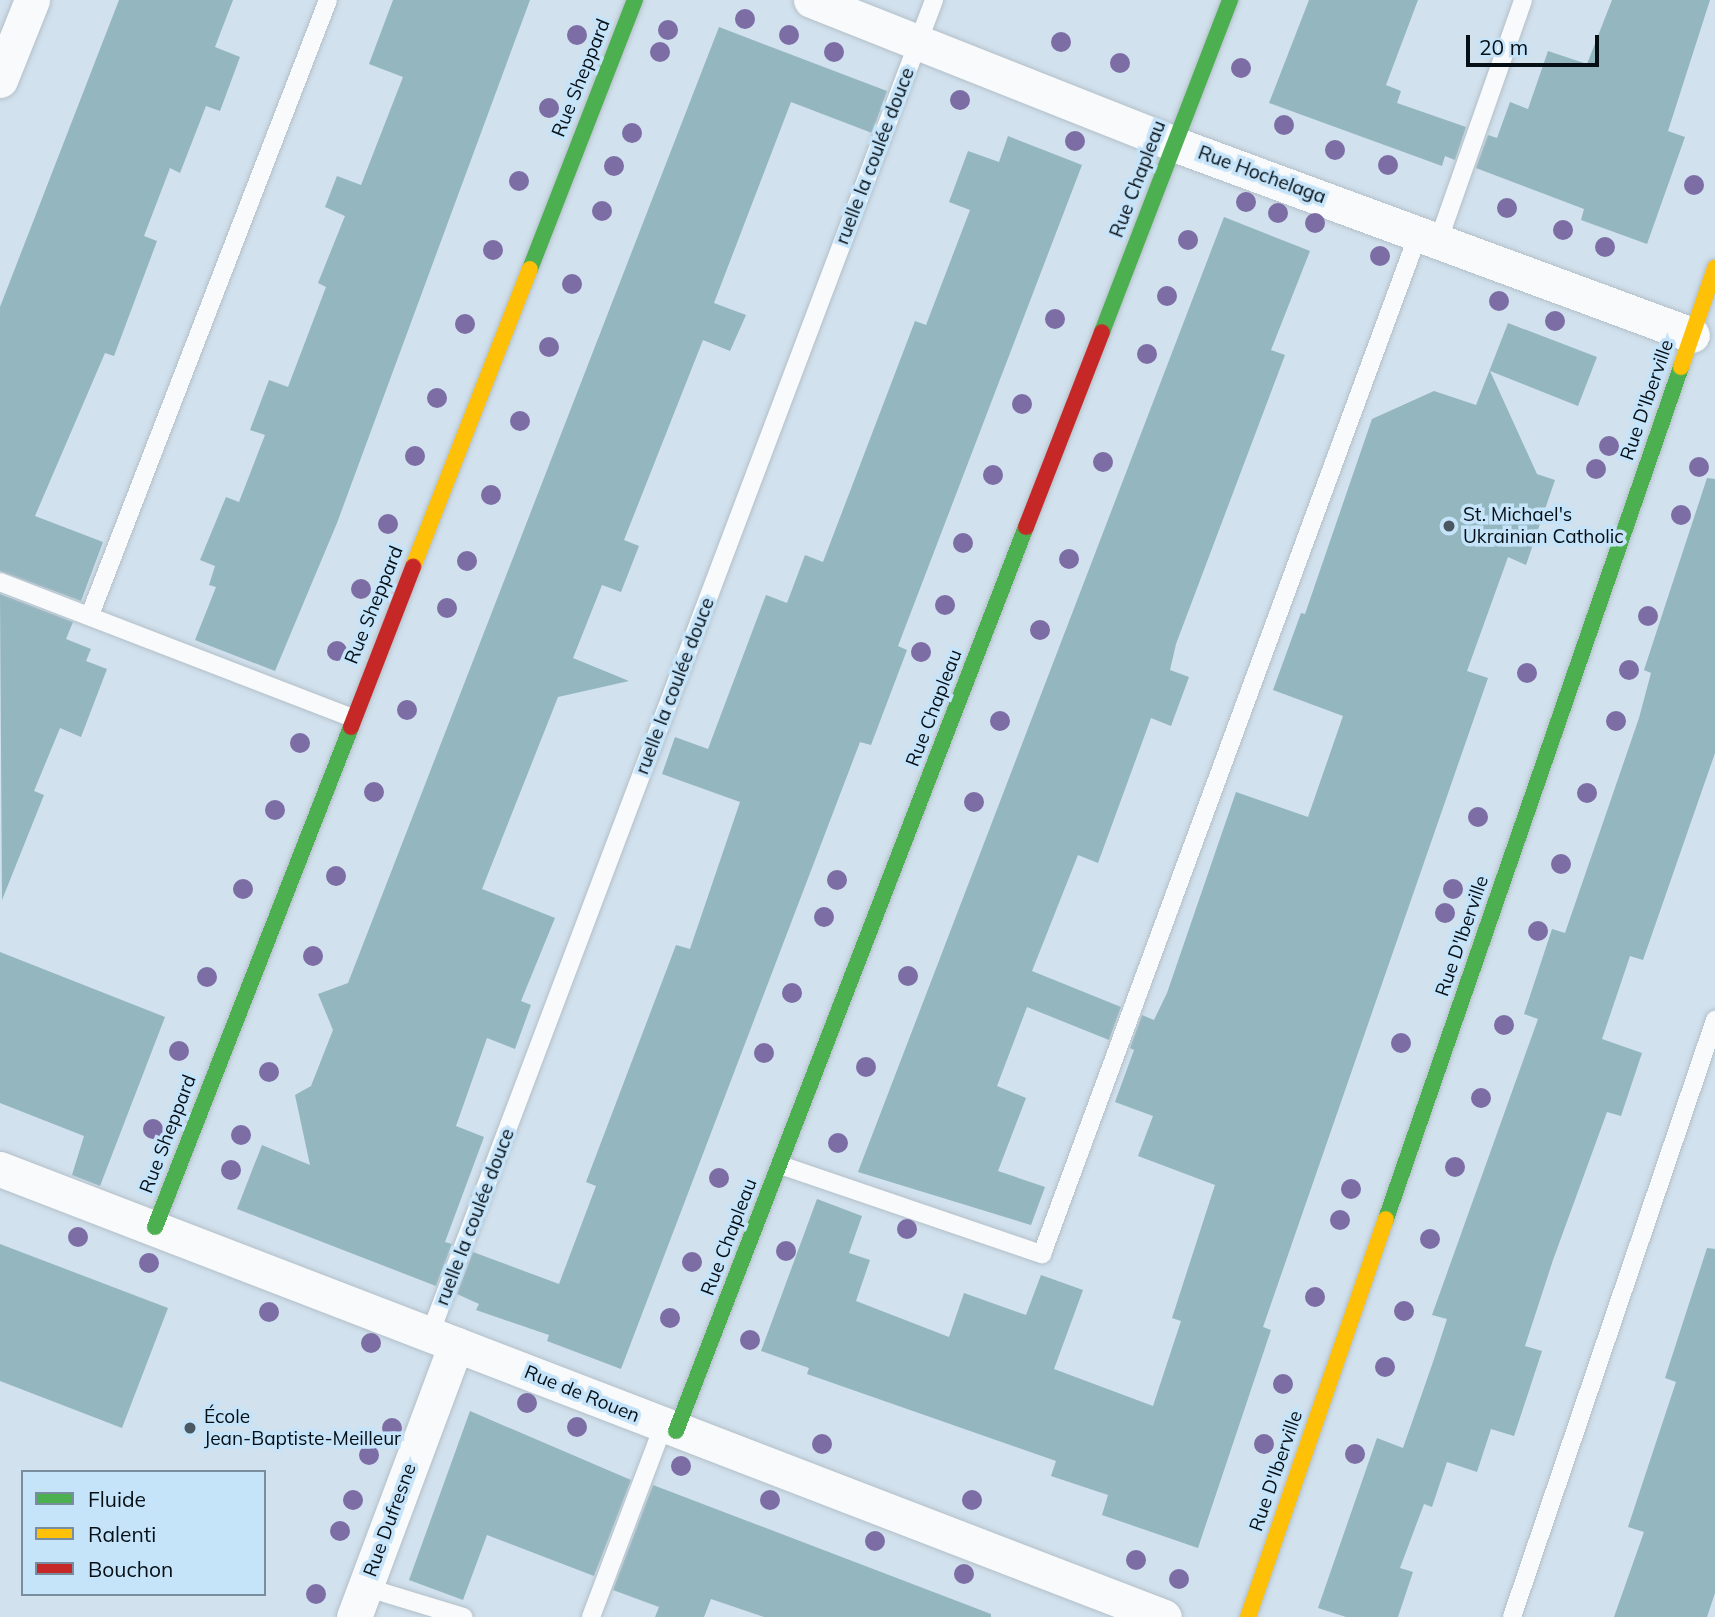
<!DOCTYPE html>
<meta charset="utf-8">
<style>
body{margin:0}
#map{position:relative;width:1715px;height:1617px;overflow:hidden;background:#d1e1ed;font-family:Mulish,sans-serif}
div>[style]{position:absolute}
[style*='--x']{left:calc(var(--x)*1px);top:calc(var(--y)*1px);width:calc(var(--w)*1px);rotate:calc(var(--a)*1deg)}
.building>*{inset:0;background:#94b6bf}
.roads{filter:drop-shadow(0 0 2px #b2bfc8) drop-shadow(0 0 2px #b2bfc8)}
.lane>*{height:18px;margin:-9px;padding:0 9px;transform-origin:9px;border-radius:9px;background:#f8fafc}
.street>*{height:35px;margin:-17.5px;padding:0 17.5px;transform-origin:17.5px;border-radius:17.5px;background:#f8fafc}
.fast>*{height:16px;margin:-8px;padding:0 8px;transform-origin:8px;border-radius:8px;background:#4caf50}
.slow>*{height:16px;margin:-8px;padding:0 8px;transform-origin:8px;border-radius:8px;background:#ffc107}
.jam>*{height:16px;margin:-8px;padding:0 8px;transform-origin:8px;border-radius:8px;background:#c62828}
.trees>*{width:20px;height:20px;margin:-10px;border-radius:50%;background:#7c6da5}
.dots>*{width:19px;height:19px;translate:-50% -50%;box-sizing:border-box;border:4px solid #c5e3f9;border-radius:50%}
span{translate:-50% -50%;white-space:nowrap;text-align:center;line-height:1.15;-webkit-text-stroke:7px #c5e3f9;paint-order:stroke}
.street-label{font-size:19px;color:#050f15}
.poi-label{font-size:19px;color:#050f15}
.left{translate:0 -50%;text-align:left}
.legend{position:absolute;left:21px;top:1470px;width:245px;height:126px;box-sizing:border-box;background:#c5e3f9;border:2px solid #788e9e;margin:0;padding:9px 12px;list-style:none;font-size:21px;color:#050f15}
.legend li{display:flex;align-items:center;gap:14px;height:35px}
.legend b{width:35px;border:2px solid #788e9e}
.scale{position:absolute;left:1466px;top:35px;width:133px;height:32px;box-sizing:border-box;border:4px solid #050f15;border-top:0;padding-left:9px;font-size:21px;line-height:24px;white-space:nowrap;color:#050f15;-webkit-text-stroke:5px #c5e3f9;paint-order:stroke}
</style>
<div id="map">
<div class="building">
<i style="clip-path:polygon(119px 0,233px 0,215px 47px,240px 57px,220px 111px,206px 106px,180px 173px,170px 168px,144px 236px,157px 241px,114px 356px,105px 353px,35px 516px,103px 542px,81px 601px,0 571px,0 307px)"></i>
<i style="clip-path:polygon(393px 0,530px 0,337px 523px,275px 671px,195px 640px,216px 587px,209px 585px,215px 566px,200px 560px,226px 497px,239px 502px,265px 435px,250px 430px,269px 380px,288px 387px,326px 287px,318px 283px,345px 216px,325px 207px,337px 176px,361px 185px,403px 77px,369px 64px)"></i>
<i style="clip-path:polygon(1309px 0,1418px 0,1386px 85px,1401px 91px,1397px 103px,1466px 127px,1455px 160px,1445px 156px,1442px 166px,1269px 103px)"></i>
<i style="clip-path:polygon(1612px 0,1710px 0,1668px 131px,1685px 137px,1647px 244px,1581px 220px,1584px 209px,1476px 168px,1488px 135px,1497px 138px,1510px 102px,1528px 109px,1548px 51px,1587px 64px)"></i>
<i style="clip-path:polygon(719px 27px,887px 91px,872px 133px,791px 102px,714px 303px,746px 315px,730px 351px,703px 340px,624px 540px,639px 546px,621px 592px,602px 585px,573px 658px,629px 681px,558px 697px,482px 889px,555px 918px,521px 1001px,531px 1005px,515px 1049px,487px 1038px,456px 1126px,484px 1137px,445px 1242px,452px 1244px,436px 1286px,237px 1209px,262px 1145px,310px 1165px,295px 1095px,311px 1086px,333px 1030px,318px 994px,348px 983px)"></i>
<i style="clip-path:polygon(1008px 136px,1082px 165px,898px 646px,907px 650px,871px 745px,860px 742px,621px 1369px,547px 1341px,549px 1335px,476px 1310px,479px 1304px,457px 1294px,473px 1252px,559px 1284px,596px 1186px,586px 1182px,676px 945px,690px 949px,740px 802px,662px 774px,675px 737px,708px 749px,766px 595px,787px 603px,805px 555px,823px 562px,915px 321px,926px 325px,970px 210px,949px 202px,968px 151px,999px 162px)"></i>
<i style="clip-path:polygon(1224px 217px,1310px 251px,1271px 350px,1285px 355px,1176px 644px,1170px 670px,1189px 677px,1171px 726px,1151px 718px,1098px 863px,1078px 855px,1032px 971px,1121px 1007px,1109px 1040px,1027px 1007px,997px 1086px,1026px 1098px,998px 1171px,1045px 1187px,1031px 1225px,858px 1172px)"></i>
<i style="clip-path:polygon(1508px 323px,1597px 357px,1578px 406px,1490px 371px,1537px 474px,1555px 480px,1526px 565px,1508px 557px,1467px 671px,1488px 678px,1263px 1327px,1271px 1330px,1198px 1548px,1102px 1515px,1108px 1495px,1051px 1476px,1056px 1461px,807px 1374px,809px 1368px,761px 1351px,817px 1199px,862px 1216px,849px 1253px,870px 1260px,856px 1301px,949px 1337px,964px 1293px,1026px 1315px,1041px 1275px,1083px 1290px,1054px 1369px,1153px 1406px,1181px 1321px,1172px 1318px,1215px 1185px,1138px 1156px,1153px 1116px,1115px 1102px,1134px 1050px,1130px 1048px,1142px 1015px,1154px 1020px,1167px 993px,1236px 792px,1308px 817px,1343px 716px,1273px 690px,1301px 613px,1305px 614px,1372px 419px,1434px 391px,1476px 405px)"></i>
<i style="clip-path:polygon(1707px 478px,1715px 479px,1715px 753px,1643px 960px,1630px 956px,1602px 1039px,1642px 1053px,1621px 1116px,1607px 1112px,1553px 1260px,1525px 1346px,1542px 1351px,1514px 1436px,1491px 1429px,1477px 1472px,1447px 1462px,1432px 1507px,1424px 1504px,1400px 1568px,1413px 1572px,1398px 1617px,1346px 1617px,1318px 1608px,1377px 1438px,1403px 1448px,1433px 1362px,1447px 1319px,1432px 1315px,1538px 1019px,1524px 1014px,1552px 929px,1565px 933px,1639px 718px,1651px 673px,1644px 670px)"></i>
<i style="clip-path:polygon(0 594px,73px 622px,66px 639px,91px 649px,86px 661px,107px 669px,81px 737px,60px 728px,34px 791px,44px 795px,2px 900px)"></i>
<i style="clip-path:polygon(0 952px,165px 1017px,100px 1186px,72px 1175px,84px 1136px,0 1103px)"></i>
<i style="clip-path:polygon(0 1244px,168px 1308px,122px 1428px,0 1381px)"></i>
<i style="clip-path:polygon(1707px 1248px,1715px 1249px,1715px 1593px,1707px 1617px,1614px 1617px,1644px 1532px,1628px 1527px,1676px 1382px,1665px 1378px)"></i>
<i style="clip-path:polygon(470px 1411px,631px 1480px,594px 1576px,487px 1535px,463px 1600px,409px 1580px)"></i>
<i style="clip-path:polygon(653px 1485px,991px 1614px,991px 1617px,764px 1617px,711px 1599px,704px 1617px,655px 1617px,659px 1607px,613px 1590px)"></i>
</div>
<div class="roads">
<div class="lane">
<i style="--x:1439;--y:239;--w:253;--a:-70.6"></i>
<i style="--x:0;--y:582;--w:377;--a:21.1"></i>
<i style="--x:90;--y:615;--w:659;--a:-68.84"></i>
<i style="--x:780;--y:1165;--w:277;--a:18.8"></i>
<i style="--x:1042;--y:1254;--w:1089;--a:-69.75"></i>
<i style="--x:430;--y:1334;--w:1426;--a:-69.3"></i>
<i style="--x:365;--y:1587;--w:103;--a:16.9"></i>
<i style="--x:591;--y:1617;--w:204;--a:-69.3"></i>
<i style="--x:1512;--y:1617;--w:631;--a:-71.22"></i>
</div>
<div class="street">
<i style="--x:811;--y:0;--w:391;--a:21.6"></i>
<i style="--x:1174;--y:144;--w:552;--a:20.24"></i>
<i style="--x:0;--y:80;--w:86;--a:-68.2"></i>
<i style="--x:0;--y:1169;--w:1247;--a:21.05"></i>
<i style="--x:354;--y:1617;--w:291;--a:-69.5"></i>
</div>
<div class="fast">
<i style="--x:530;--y:269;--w:289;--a:-68.7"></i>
<i style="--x:1102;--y:332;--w:356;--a:-68.9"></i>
<i style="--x:1386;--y:1219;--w:902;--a:-70.9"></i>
<i style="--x:155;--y:1227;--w:537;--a:-68.59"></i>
<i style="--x:676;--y:1431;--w:969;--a:-68.84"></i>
</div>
<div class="slow">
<i style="--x:1681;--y:367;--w:105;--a:-71"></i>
<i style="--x:413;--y:567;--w:320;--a:-68.6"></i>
<i style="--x:1248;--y:1617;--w:421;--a:-70.9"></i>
</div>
<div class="jam">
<i style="--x:1026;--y:527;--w:209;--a:-68.7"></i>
<i style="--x:351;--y:727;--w:172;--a:-68.8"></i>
</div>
</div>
<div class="trees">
<i style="left:745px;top:19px"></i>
<i style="left:668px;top:30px"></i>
<i style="left:577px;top:35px"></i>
<i style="left:789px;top:35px"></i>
<i style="left:1061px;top:42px"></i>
<i style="left:660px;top:52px"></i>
<i style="left:834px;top:52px"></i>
<i style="left:1120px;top:63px"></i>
<i style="left:1241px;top:68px"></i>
<i style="left:960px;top:100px"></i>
<i style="left:549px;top:108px"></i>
<i style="left:1284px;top:125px"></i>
<i style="left:632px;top:133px"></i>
<i style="left:1075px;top:141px"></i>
<i style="left:1335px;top:150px"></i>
<i style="left:1388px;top:165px"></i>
<i style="left:614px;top:166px"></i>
<i style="left:519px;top:181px"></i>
<i style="left:1694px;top:185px"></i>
<i style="left:1246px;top:202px"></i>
<i style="left:1507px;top:208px"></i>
<i style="left:602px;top:211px"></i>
<i style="left:1278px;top:213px"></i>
<i style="left:1315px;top:223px"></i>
<i style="left:1563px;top:230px"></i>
<i style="left:1188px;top:240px"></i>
<i style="left:1605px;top:247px"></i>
<i style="left:493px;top:250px"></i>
<i style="left:1380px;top:256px"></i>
<i style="left:572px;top:284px"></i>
<i style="left:1167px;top:296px"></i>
<i style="left:1499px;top:301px"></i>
<i style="left:1055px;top:319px"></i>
<i style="left:1555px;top:321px"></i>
<i style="left:465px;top:324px"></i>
<i style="left:549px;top:347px"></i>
<i style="left:1147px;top:354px"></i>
<i style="left:437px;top:398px"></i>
<i style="left:1022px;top:404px"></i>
<i style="left:520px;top:421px"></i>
<i style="left:1609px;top:446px"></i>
<i style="left:415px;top:456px"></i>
<i style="left:1103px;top:462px"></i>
<i style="left:1699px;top:467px"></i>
<i style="left:1596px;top:469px"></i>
<i style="left:993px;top:475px"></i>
<i style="left:491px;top:495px"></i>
<i style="left:1681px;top:515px"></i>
<i style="left:388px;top:524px"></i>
<i style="left:963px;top:543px"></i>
<i style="left:1069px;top:559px"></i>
<i style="left:467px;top:561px"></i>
<i style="left:361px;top:589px"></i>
<i style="left:945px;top:605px"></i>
<i style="left:447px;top:608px"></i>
<i style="left:1648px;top:616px"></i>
<i style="left:1040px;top:630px"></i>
<i style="left:337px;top:651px"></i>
<i style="left:921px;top:652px"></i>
<i style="left:1629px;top:670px"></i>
<i style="left:1527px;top:673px"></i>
<i style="left:407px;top:710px"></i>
<i style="left:1000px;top:721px"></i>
<i style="left:1616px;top:721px"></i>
<i style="left:300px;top:743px"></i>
<i style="left:374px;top:792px"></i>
<i style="left:1587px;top:793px"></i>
<i style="left:974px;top:802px"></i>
<i style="left:275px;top:810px"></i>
<i style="left:1478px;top:817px"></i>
<i style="left:1561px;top:864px"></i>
<i style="left:336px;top:876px"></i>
<i style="left:837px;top:880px"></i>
<i style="left:243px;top:889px"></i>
<i style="left:1453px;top:889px"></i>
<i style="left:1445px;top:913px"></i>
<i style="left:824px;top:917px"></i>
<i style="left:1538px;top:931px"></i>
<i style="left:313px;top:956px"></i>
<i style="left:908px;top:976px"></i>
<i style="left:207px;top:977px"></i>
<i style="left:792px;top:993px"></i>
<i style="left:1504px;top:1025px"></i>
<i style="left:1401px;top:1043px"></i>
<i style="left:179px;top:1051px"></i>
<i style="left:764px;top:1053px"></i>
<i style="left:866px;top:1067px"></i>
<i style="left:269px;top:1072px"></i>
<i style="left:1481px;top:1098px"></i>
<i style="left:153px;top:1129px"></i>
<i style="left:241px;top:1135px"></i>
<i style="left:838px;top:1143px"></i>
<i style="left:1455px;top:1167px"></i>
<i style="left:231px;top:1170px"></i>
<i style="left:719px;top:1178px"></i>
<i style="left:1351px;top:1189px"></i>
<i style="left:1340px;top:1220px"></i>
<i style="left:907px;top:1229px"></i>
<i style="left:78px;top:1237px"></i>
<i style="left:1430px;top:1239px"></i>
<i style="left:786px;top:1251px"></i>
<i style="left:692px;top:1262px"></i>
<i style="left:149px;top:1263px"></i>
<i style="left:1315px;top:1297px"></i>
<i style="left:1404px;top:1311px"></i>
<i style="left:269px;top:1312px"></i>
<i style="left:670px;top:1318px"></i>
<i style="left:750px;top:1340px"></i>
<i style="left:371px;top:1343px"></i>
<i style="left:1385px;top:1367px"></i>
<i style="left:1283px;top:1384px"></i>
<i style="left:527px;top:1403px"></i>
<i style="left:577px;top:1427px"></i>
<i style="left:392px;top:1428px"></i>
<i style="left:822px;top:1444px"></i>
<i style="left:1264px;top:1444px"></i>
<i style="left:1355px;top:1454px"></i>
<i style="left:369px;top:1455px"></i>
<i style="left:681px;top:1466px"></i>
<i style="left:353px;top:1500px"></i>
<i style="left:770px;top:1500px"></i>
<i style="left:972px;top:1500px"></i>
<i style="left:340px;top:1531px"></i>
<i style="left:875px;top:1541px"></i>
<i style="left:1136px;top:1560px"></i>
<i style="left:964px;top:1574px"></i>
<i style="left:1179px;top:1579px"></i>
<i style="left:316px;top:1594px"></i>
</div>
<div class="dots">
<i style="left:1449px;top:526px;background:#4c5861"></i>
<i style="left:190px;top:1428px;background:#4c5861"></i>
</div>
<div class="street-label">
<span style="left:581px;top:78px;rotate:-68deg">Rue Sheppard</span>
<span style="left:875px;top:156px;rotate:-69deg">ruelle la coulée douce</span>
<span style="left:1262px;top:175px;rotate:20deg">Rue Hochelaga</span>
<span style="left:1138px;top:179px;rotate:-69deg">Rue Chapleau</span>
<span style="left:1647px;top:400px;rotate:-71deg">Rue D'Iberville</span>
<span style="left:374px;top:605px;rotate:-68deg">Rue Sheppard</span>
<span style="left:675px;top:686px;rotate:-69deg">ruelle la coulée douce</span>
<span style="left:934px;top:708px;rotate:-69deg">Rue Chapleau</span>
<span style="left:1462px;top:936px;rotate:-71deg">Rue D'Iberville</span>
<span style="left:168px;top:1134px;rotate:-69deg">Rue Sheppard</span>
<span style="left:475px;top:1217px;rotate:-69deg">ruelle la coulée douce</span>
<span style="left:729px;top:1237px;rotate:-69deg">Rue Chapleau</span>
<span style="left:582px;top:1394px;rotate:22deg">Rue de Rouen</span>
<span style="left:1276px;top:1471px;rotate:-71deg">Rue D'Iberville</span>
<span style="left:390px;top:1520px;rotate:-70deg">Rue Dufresne</span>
</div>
<div class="poi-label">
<span class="left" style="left:1463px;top:526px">St. Michael's<br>Ukrainian Catholic</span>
<span class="left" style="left:204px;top:1428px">École<br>Jean-Baptiste-Meilleur</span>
</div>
<ul class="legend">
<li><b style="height:9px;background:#4caf50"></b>Fluide</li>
<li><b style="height:9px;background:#ffc107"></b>Ralenti</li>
<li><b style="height:9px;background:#c62828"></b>Bouchon</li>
</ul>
<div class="scale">20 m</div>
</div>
